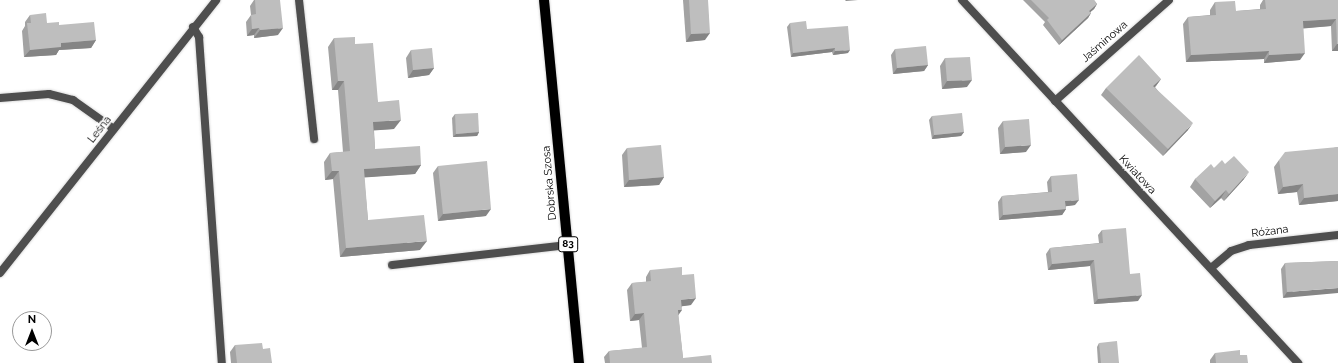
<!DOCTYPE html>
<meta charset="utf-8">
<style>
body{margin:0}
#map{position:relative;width:1338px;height:363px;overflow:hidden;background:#fff;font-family:Raleway,sans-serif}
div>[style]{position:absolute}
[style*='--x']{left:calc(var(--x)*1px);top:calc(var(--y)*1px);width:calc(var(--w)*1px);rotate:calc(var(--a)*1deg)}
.roads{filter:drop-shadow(0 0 1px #dbdbdb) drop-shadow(0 0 1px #dbdbdb)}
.lane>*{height:8px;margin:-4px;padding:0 4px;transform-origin:4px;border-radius:4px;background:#4e4e4e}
.street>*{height:8px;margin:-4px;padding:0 4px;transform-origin:4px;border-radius:4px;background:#4e4e4e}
.primary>*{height:10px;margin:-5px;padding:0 5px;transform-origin:5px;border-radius:5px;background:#000}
.wall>*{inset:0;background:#a3a3a3}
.shaded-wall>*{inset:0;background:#858585}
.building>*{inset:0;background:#bebebe}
span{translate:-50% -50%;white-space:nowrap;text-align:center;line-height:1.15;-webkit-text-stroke:3.5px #fff;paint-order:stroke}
.shield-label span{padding:1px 3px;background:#fff;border:1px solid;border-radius:3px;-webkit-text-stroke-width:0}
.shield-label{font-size:10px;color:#000;font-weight:700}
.street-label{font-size:11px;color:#000}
.north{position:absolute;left:12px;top:311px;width:40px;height:40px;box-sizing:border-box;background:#fff;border:1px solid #999;border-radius:50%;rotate:0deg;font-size:11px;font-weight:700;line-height:16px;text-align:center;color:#000}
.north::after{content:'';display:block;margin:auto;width:14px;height:18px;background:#000;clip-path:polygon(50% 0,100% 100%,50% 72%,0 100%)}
</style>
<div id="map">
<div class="roads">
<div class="lane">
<i style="--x:299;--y:0;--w:140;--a:83.8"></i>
<i style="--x:193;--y:27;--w:12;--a:59"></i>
<i style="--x:199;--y:37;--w:327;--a:86"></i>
<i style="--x:392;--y:265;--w:177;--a:-6.5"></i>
</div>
<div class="street">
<i style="--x:962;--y:0;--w:495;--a:47.2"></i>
<i style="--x:0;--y:98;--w:49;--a:-4.7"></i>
<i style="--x:49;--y:94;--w:25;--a:14"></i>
<i style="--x:73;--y:100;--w:50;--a:35.3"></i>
<i style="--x:1055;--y:101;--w:152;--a:-41.5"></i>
<i style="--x:1211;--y:268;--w:26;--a:-40"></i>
<i style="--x:1231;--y:251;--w:19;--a:-18"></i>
<i style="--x:1249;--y:245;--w:90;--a:-6.4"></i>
<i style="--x:0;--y:273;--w:348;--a:-51.6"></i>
</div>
<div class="primary">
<i style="--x:544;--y:0;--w:365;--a:84.5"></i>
</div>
</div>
<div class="wall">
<i style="clip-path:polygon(254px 0,280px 0,278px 35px,254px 38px,254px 35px,247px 36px,246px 22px,251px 15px,250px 6px)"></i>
<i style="clip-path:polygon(683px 0,708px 0,705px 40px,686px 42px)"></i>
<i style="clip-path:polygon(1023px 0,1094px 0,1097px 4px,1094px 9px,1090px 12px,1091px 13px,1088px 18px,1059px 45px,1043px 25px,1045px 22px)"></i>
<i style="clip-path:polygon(1263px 0,1338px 0,1338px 51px,1332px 51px,1331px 26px,1303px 28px,1300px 60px,1264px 63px,1264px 59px,1186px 62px,1183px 24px,1188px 17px,1210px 15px,1210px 10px,1215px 2px,1236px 11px,1260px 9px,1260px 5px)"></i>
<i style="clip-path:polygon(30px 15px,47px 23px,59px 25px,96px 40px,91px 48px,59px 50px,56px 55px,24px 57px,22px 31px,25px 26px,25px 22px)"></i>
<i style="clip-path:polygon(790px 23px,807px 29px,848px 53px,833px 55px,832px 52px,791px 57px,787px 27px)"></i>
<i style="clip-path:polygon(334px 38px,355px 44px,378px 102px,394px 129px,374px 130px,375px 149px,421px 165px,415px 174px,364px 177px,368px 220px,420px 250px,340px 257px,333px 179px,325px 180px,324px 162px,330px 153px,343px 152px,338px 90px,332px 90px,328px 47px)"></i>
<i style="clip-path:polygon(895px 49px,928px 65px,924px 71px,893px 74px,891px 55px)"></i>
<i style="clip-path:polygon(411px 50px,434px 68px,429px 75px,408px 78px,406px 58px)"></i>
<i style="clip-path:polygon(945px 58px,967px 87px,942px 89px,940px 66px)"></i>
<i style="clip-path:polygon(1161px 79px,1155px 87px,1188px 130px,1163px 156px,1101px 95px,1106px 88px)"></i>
<i style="clip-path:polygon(455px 114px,479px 132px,477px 136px,453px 137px,452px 118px)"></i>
<i style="clip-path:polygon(932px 116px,964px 132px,961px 136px,932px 139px,929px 120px)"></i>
<i style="clip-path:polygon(1003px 121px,1026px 152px,1000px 154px,998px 128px)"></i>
<i style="clip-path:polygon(1338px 147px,1338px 201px,1299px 205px,1297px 192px,1278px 194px,1274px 167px,1279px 160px)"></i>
<i style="clip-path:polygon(627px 148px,664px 177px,659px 185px,624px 187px,622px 155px)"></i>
<i style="clip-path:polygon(1225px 164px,1244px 179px,1224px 201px,1221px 198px,1210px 208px,1190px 187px,1195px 179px,1214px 168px)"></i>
<i style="clip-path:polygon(438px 166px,486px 216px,438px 221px,433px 173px)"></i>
<i style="clip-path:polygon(1051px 176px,1075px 205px,1066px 206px,1066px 209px,1062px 215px,999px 220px,998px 202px,1002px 196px,1048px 192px,1047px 182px)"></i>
<i style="clip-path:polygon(1102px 230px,1130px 274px,1138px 301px,1094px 304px,1090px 266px,1048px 270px,1046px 254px,1050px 248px,1099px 243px,1098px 235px)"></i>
<i style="clip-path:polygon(1338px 261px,1283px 298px,1281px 269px,1285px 263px)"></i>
<i style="clip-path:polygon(650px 270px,682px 275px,691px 305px,682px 306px,678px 315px,683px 358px,712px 363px,605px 363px,604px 357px,609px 351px,642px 348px,639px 320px,630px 321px,627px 290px,632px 283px,646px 282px,646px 277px)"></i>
<i style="clip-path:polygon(1099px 343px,1119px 363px,1098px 363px,1097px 347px)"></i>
<i style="clip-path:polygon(235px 345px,263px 349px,272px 363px,231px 363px,230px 352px)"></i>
<i style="clip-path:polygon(1215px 353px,1240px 355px,1248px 363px,1210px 363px,1210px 360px)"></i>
</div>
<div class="shaded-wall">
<i style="clip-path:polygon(846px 0,858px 0,845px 1px)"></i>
<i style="clip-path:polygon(1097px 4px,1094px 9px,1086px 16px,1089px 11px)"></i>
<i style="clip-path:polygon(1091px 13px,1088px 18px,1059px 45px,1062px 40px)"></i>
<i style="clip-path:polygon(1336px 19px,1331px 26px,1298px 29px,1303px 21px)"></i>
<i style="clip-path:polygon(259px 28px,254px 35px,247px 36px,252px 29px)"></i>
<i style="clip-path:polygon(283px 28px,278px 35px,254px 38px,260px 30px)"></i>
<i style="clip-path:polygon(710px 33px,705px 40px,686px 42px,691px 34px)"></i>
<i style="clip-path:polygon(96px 40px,91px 48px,59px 50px,56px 55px,24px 57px,30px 50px,61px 43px)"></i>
<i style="clip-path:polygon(1337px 44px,1338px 44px,1338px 51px,1332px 51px)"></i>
<i style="clip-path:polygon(835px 48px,832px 52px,791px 57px,793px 53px)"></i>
<i style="clip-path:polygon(850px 50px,848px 53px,833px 55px,835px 51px)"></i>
<i style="clip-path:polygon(1269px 51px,1264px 59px,1186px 62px,1191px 55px)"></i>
<i style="clip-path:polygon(1305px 53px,1300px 60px,1264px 63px,1269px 55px)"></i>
<i style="clip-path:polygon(928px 65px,924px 71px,893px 74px,897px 68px)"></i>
<i style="clip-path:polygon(434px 68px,429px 75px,408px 78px,413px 70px)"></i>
<i style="clip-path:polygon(1161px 79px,1156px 86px,1148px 93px,1153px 86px)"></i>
<i style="clip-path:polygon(972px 80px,967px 87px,942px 89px,947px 81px)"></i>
<i style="clip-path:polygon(338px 81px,344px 81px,338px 90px,332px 90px)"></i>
<i style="clip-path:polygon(401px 120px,394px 129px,367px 131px,373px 122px)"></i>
<i style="clip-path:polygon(1193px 123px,1188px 130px,1163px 156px,1168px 149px)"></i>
<i style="clip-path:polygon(479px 132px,477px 136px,453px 137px,456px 134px)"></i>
<i style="clip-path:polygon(964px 132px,961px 136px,932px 139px,934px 135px)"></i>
<i style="clip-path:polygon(1031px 145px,1026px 152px,1000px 154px,1005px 147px)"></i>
<i style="clip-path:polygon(421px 165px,415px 174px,357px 178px,364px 169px)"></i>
<i style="clip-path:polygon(332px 171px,339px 171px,333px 179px,325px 180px)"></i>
<i style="clip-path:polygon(1249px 172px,1244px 179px,1224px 201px,1229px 194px)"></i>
<i style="clip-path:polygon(664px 177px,659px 185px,624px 187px,629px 180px)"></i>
<i style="clip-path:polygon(1303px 184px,1297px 192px,1278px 194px,1283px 187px)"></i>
<i style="clip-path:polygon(1226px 190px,1221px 198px,1210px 208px,1215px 201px)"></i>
<i style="clip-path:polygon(1338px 194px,1338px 201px,1299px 205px,1304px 198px)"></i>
<i style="clip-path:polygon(1079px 200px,1075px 205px,1061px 207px,1065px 201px)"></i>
<i style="clip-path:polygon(491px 209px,486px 216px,438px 221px,443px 214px)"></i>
<i style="clip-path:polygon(1066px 209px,1062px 215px,999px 220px,1003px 215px)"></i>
<i style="clip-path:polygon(427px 241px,420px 250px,340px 257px,346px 248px)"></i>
<i style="clip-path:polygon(1094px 260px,1090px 266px,1048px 270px,1052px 264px)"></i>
<i style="clip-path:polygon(1338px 288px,1338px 293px,1283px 298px,1287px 292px)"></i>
<i style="clip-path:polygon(1142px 295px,1138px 301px,1094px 304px,1098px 299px)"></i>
<i style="clip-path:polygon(696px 298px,691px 305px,677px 307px,681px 300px)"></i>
<i style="clip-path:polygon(678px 310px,682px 310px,677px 317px)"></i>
<i style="clip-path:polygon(644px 313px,639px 320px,630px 321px,635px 314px)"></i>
</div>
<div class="building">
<i style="clip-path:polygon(255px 0,280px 0,283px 28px,260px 30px,259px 28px,252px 29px,251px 15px,256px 14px)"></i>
<i style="clip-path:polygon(689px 0,708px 0,710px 33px,691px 34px)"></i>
<i style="clip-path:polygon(1031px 0,1094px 0,1097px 4px,1089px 11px,1091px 13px,1062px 40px,1047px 20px,1049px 18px)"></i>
<i style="clip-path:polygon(1265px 0,1338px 0,1338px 44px,1337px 44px,1336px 19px,1303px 21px,1305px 53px,1269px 55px,1269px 51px,1191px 55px,1188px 17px,1216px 15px,1215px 2px,1235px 1px,1236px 11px,1266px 9px)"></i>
<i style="clip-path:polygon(46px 13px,47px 23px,59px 22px,59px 25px,94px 22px,96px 40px,61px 43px,61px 47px,30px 50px,27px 23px,31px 23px,30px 15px)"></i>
<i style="clip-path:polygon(806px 21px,807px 29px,848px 26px,850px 50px,835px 51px,835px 48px,793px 53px,790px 23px)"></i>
<i style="clip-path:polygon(355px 37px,355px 44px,373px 43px,378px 102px,399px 100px,401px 120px,373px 122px,375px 149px,420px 146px,421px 165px,364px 169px,368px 220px,424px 215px,427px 241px,346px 248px,339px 171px,332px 171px,330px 153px,350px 151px,344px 81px,338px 81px,334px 38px)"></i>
<i style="clip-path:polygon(926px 46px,928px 65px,897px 68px,895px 49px)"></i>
<i style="clip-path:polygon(432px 48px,434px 68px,413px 70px,411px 50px)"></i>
<i style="clip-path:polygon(1139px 55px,1161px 79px,1153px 86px,1193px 123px,1168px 149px,1106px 88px)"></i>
<i style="clip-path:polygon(970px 57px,972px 80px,947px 81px,945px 58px)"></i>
<i style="clip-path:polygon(478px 113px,479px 132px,456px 134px,455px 114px)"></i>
<i style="clip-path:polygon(962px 113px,964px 132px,934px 135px,932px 116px)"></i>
<i style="clip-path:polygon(1029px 119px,1031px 145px,1005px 147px,1003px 121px)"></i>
<i style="clip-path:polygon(661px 145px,664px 177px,629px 180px,627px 148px)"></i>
<i style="clip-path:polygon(1338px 147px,1338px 194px,1304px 198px,1303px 184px,1283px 187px,1279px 160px,1285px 152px)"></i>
<i style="clip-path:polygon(1234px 156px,1249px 172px,1229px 194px,1226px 190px,1215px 201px,1195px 179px,1211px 164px,1214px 168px,1222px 160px,1225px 164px)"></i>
<i style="clip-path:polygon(487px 161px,491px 209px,443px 214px,438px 166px)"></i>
<i style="clip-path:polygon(1077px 174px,1079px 200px,1065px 201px,1066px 209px,1003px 215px,1002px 196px,1052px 192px,1051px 176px)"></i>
<i style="clip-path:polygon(1126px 228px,1130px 274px,1140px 273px,1142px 295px,1098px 299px,1094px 260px,1052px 264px,1050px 248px,1103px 243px,1102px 230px)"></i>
<i style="clip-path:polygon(1338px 261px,1338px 288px,1287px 292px,1285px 263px)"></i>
<i style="clip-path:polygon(682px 267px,682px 275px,694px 274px,696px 298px,681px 300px,682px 310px,678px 310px,683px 358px,711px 355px,712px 363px,610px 363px,609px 351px,647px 347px,644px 313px,635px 314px,632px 283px,651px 281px,650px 270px)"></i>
<i style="clip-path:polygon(1117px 341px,1119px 363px,1101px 363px,1099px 343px)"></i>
<i style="clip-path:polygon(262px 343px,263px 349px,270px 348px,272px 363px,237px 363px,235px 345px)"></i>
<i style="clip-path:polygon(1240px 350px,1240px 355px,1247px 355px,1248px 363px,1216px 363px,1215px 353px)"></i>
</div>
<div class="shield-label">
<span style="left:568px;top:244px">83</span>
</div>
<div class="street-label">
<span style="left:1105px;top:42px;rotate:-41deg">Jaśminowa</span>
<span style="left:100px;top:130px;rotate:-52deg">Leśna</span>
<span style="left:1137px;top:175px;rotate:47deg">Kwiatowa</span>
<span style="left:550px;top:183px;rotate:-95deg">Dobrska Szosa</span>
<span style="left:1270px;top:232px;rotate:-7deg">Różana</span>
</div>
<div class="north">N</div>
</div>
